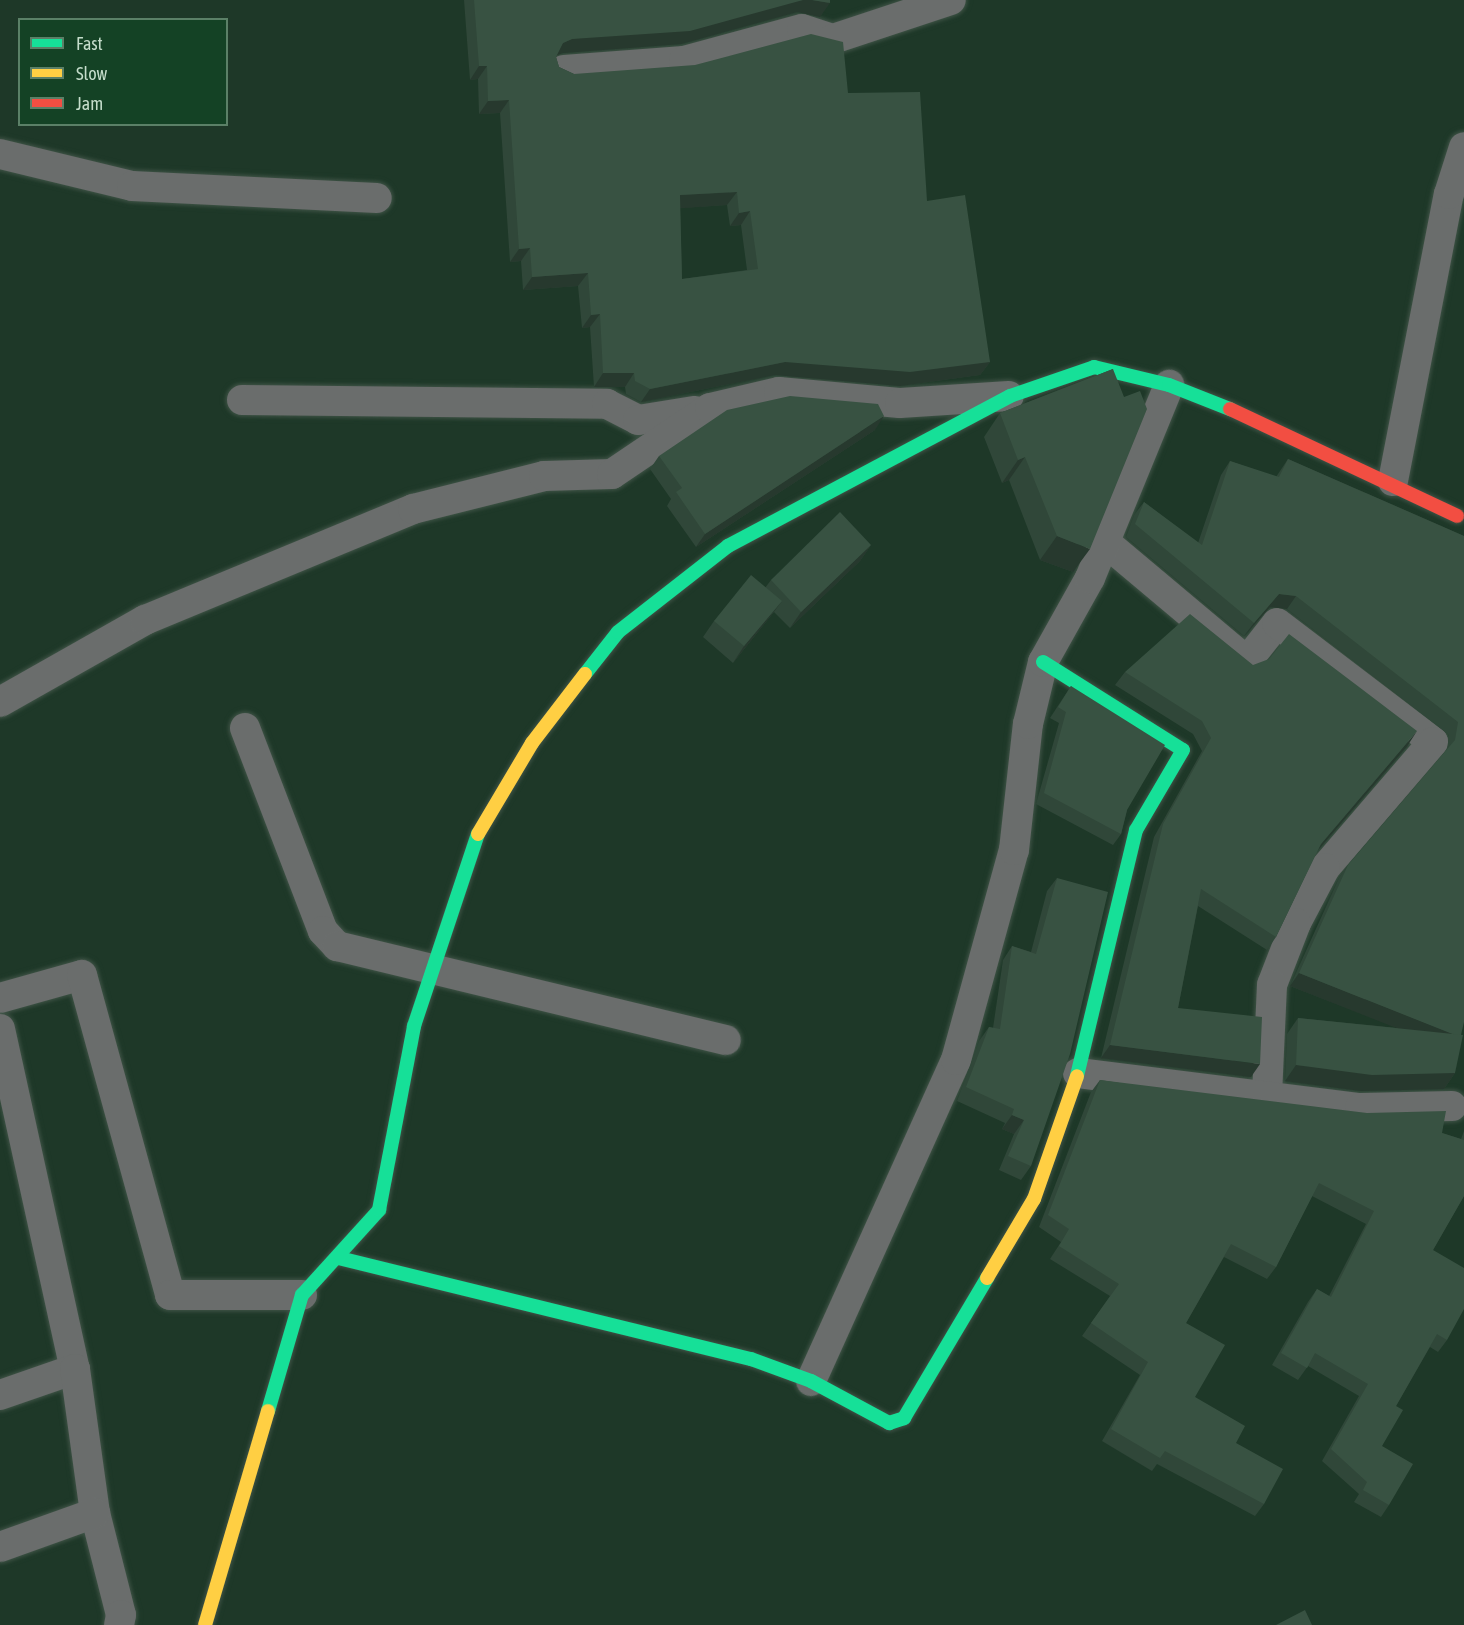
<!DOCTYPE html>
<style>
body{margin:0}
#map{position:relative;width:1464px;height:1625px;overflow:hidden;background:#1e3828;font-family:"Asap Condensed",sans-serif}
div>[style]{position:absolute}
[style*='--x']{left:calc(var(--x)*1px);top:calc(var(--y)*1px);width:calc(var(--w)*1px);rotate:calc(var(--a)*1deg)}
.roads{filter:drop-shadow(0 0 2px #3f5346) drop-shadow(0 0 2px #3f5346)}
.street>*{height:30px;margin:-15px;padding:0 15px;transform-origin:15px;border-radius:15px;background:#6a6d6c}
.fast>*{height:14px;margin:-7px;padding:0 7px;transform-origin:7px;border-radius:7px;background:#16e098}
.slow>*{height:14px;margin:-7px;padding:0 7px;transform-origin:7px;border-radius:7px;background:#ffcf43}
.jam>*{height:14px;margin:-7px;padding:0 7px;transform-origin:7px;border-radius:7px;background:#f24e42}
.wall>*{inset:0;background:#304739}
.shaded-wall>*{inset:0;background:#27392e}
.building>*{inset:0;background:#385242}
span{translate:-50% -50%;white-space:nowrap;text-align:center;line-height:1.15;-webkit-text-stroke:4.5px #144225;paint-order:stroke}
.legend{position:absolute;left:18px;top:18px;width:210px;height:108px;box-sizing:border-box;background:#144225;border:2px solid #5b8067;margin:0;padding:8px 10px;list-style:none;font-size:18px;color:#c5ddcb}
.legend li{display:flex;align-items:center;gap:12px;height:30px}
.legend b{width:30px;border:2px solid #5b8067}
</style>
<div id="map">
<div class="roads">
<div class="street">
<i style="--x:564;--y:70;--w:120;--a:-4.3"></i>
<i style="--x:684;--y:61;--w:122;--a:-15.2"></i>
<i style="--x:802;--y:29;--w:33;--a:18"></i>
<i style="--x:833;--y:39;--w:124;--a:-18.3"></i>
<i style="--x:0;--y:154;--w:136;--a:13.6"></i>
<i style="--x:132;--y:186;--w:245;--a:2.8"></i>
<i style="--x:242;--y:400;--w:365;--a:0.6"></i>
<i style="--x:607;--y:404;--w:35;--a:27"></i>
<i style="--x:638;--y:420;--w:58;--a:-9"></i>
<i style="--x:1393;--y:481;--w:292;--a:-79"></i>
<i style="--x:1449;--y:194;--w:49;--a:-72.3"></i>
<i style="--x:1105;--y:542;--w:185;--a:40"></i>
<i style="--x:1247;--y:661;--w:48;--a:-51.7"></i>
<i style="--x:1277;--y:623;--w:196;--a:37.3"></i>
<i style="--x:1433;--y:742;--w:166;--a:130.6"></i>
<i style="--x:1325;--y:868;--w:62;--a:117.8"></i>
<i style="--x:1296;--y:923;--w:66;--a:111.2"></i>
<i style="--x:1272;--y:985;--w:112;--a:92.6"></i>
<i style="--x:0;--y:702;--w:167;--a:-29.5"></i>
<i style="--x:145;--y:620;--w:290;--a:-22.5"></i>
<i style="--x:413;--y:509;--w:135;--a:-14.1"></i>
<i style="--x:544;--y:476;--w:68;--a:-1.7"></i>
<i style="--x:612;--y:474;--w:118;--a:-34"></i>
<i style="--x:710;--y:408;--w:71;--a:-13.1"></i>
<i style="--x:779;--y:392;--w:121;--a:5.2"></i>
<i style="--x:900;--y:403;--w:109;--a:-3.7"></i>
<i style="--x:245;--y:728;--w:217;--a:69"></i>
<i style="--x:323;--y:931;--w:21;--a:47"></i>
<i style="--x:337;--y:946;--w:400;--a:13.6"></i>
<i style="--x:0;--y:998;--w:85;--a:-15.7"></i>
<i style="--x:82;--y:975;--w:332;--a:74.6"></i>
<i style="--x:170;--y:1295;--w:132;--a:0"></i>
<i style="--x:0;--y:1029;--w:348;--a:77.6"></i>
<i style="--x:75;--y:1369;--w:79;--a:160.9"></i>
<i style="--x:1078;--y:1073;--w:284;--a:7.1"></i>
<i style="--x:1360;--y:1108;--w:92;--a:-1.2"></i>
<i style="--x:75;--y:1369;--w:145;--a:82.1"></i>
<i style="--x:95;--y:1513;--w:105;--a:75.7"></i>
<i style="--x:121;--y:1615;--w:10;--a:101"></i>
<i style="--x:811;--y:1381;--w:352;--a:-65.7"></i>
<i style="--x:956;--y:1060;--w:218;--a:-74.6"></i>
<i style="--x:1014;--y:850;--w:127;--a:-83.7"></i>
<i style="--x:1028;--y:724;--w:64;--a:-76.4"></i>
<i style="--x:1043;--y:662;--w:96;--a:-60.8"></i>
<i style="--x:1090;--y:578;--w:209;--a:-67.7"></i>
<i style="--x:0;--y:1547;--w:101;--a:-19.7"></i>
</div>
<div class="fast">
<i style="--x:1043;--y:662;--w:165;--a:32.2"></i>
<i style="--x:1183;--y:750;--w:93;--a:120.4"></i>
<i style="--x:1136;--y:830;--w:253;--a:103.5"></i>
<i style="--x:585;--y:674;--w:53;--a:-51.8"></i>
<i style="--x:618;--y:632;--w:140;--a:-38"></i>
<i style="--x:728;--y:546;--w:319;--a:-28"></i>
<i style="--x:1010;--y:396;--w:89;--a:-19"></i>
<i style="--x:1094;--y:367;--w:77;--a:13.5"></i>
<i style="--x:1169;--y:385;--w:66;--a:21.5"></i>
<i style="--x:339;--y:1258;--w:424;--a:13.8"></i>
<i style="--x:751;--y:1359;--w:64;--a:20.1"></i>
<i style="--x:811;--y:1381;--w:89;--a:28.3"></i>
<i style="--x:889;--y:1423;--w:16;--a:-18"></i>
<i style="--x:904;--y:1418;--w:163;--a:-59.3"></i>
<i style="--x:268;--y:1411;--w:121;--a:-73.7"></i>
<i style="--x:302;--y:1295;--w:115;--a:-47.8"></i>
<i style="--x:379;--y:1210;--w:187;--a:-79.2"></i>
<i style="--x:414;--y:1026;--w:202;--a:-71.6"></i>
</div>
<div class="slow">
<i style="--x:478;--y:834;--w:106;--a:-59.3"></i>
<i style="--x:532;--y:743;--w:87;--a:-52.5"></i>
<i style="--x:987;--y:1278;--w:92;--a:-59.3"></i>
<i style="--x:1034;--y:1199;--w:130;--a:-70.7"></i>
<i style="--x:205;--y:1625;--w:223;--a:-73.6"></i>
</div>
<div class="jam">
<i style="--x:1230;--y:409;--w:251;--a:25.2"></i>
</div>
</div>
<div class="wall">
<i style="clip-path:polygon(evenodd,464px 0,830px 0,820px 17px,797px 12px,681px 44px,563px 53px,557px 55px,556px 57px,559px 67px,574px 74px,848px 93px,927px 201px,990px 362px,980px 375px,900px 386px,775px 375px,641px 402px,626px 394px,625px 387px,594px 387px,590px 327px,582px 328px,578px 286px,523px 290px,521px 261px,510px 262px,500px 113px,479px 114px,478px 79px,470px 80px,464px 0,727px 205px,730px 226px,741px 225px,747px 270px,682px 279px,680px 208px,727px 205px)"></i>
<i style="clip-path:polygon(1113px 369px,1073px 572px,1040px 560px,1009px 480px,1002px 483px,984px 437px,1000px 413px)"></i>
<i style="clip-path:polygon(875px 430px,696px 547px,667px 506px,671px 499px,650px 469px,659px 456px)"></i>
<i style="clip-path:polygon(1288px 459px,1464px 536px,1455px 1073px,1444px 1089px,1361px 1091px,1285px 1081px,1287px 1034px,1298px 1018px,1398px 1028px,1290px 986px,1339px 878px,1348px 865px,1447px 750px,1449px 735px,1287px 609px,1270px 607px,1244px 636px,1126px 537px,1134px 515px,1144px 502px,1198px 543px,1221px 475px,1230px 461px,1276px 477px)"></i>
<i style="clip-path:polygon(871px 545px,860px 561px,790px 628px,774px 612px,733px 663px,703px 637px,714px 621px,765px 588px,771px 580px)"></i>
<i style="clip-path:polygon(1253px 665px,1408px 745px,1318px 849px,1276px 937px,1267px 950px,1198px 906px,1178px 1008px,1251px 1077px,1101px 1058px,1154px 837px,1202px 751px,1193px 734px,1115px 685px,1125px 672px)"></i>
<i style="clip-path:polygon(1071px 686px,1127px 810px,1121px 834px,1113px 845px,1036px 804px,1059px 723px,1050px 718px)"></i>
<i style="clip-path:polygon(1057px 878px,1031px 1166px,1021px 1180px,999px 1170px,1014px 1134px,1002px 1129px,1005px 1123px,957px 1101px,979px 1041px,989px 1027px,993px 1028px,1003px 960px,1012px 946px,1031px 952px,1047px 891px)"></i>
<i style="clip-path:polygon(1100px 1080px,1442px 1133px,1461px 1139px,1464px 1131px,1464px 1196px,1433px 1250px,1447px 1340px,1438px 1352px,1430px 1347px,1396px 1406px,1382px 1446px,1389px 1505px,1381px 1517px,1354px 1502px,1359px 1494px,1322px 1461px,1359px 1396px,1308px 1366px,1298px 1380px,1272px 1365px,1308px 1302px,1317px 1289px,1329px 1296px,1366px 1224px,1312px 1196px,1276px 1267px,1267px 1279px,1224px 1257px,1186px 1323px,1195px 1397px,1236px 1443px,1264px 1504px,1255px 1516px,1157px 1464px,1152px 1471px,1102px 1441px,1140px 1375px,1082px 1336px,1110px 1296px,1050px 1259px,1061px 1242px,1039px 1227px,1091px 1092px)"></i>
</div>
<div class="shaded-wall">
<i style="clip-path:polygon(803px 0,812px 0,830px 3px,820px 17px,797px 12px,681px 44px,563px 53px,554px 56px,563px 43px,572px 39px)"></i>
<i style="clip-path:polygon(479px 66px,487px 66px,478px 79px,470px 80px)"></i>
<i style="clip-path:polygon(509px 100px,500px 113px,479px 114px,488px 101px)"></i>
<i style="clip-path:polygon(737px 192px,727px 205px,671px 209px,680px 195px)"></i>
<i style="clip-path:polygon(750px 211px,741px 225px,730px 226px,739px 213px)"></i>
<i style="clip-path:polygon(530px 248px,521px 261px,510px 262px,519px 249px)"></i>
<i style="clip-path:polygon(588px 273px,578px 286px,523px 290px,532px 277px)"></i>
<i style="clip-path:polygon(600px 314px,590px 327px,582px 328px,591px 315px)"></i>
<i style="clip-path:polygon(785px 362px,990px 362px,980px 375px,900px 386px,775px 375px,641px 402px,650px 389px)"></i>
<i style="clip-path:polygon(603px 373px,634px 373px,625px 387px,594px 387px)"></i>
<i style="clip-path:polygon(884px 416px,875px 430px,696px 547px,705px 534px)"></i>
<i style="clip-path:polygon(1025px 457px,1009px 480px,1002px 483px,1018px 460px)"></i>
<i style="clip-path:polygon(1057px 536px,1090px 549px,1073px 572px,1040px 560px)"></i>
<i style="clip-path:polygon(871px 545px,860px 561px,790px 628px,801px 612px)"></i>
<i style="clip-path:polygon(1279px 594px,1296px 596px,1287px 609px,1270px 607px,1244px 636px,1254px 623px)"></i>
<i style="clip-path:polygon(782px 601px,770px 617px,733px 663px,744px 646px)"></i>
<i style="clip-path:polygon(1417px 731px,1408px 745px,1312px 857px,1321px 844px)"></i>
<i style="clip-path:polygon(1299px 973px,1461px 1037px,1452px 1050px,1290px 986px)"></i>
<i style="clip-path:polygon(1110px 1045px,1260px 1064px,1251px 1077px,1101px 1058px)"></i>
<i style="clip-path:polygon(1296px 1065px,1455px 1073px,1444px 1089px,1361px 1091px,1285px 1081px)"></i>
<i style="clip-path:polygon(1012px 1115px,1024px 1120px,1014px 1134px,1002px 1129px)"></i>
</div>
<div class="building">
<i style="clip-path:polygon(evenodd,474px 0,803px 0,690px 31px,572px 39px,563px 43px,556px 57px,559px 67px,574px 74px,695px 65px,811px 34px,843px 42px,848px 93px,920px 92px,927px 201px,965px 195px,990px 362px,910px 372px,785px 362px,650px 389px,635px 381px,634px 373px,603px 373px,600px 314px,591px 315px,588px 273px,532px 277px,530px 248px,519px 249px,509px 100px,488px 101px,487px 66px,479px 66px,474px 0,737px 192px,739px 213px,750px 211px,758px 269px,682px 279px,680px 195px,737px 192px)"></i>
<i style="clip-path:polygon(812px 0,830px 0,830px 3px)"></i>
<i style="clip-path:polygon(1113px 369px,1124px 397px,1140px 391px,1147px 409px,1090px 549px,1057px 536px,1025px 457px,1018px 460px,1000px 413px)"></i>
<i style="clip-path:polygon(790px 396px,878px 404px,884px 416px,705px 534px,676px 492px,682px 488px,659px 456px,727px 410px)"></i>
<i style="clip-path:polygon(1288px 459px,1464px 536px,1464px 1022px,1461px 1035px,1455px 1035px,1299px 973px,1348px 865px,1455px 740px,1458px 722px,1296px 596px,1279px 594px,1254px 623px,1135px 524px,1144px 502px,1202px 545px,1230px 461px,1279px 477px)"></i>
<i style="clip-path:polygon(840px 512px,871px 545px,801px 612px,771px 580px)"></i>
<i style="clip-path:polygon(751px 575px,782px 601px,744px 646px,714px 621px)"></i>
<i style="clip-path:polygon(1190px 614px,1253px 665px,1269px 659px,1289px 634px,1417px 731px,1321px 844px,1276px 937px,1201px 889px,1178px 1008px,1262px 1017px,1260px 1064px,1110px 1045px,1163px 824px,1211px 738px,1202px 721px,1125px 672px)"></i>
<i style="clip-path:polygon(1071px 686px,1165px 745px,1127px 810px,1121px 834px,1044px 793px,1066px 712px,1058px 707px)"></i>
<i style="clip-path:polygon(1057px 878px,1108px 892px,1070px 1054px,1031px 1166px,1008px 1156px,1024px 1120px,1012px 1115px,1014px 1109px,966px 1087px,989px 1027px,1000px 1029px,1012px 946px,1036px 954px)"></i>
<i style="clip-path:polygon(1298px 1018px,1463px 1035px,1455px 1073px,1372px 1075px,1296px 1065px)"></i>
<i style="clip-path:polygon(1100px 1080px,1367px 1113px,1446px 1111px,1442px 1133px,1464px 1140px,1464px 1196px,1433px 1250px,1464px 1268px,1464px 1309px,1447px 1340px,1437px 1334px,1396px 1406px,1403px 1410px,1382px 1446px,1413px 1464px,1389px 1505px,1363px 1490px,1367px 1482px,1331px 1449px,1368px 1384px,1315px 1353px,1307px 1368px,1281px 1353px,1317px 1289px,1331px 1297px,1374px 1211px,1319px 1183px,1276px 1267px,1231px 1244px,1186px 1323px,1225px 1345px,1195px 1397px,1245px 1426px,1236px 1443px,1283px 1469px,1264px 1504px,1165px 1451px,1160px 1458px,1111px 1429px,1148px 1362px,1091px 1323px,1119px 1284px,1059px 1246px,1069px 1229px,1048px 1215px)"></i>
<i style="clip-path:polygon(1305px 1610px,1312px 1625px,1276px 1625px)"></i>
</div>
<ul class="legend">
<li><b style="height:8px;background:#16e098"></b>Fast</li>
<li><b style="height:8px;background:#ffcf43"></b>Slow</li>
<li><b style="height:8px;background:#f24e42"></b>Jam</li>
</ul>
</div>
